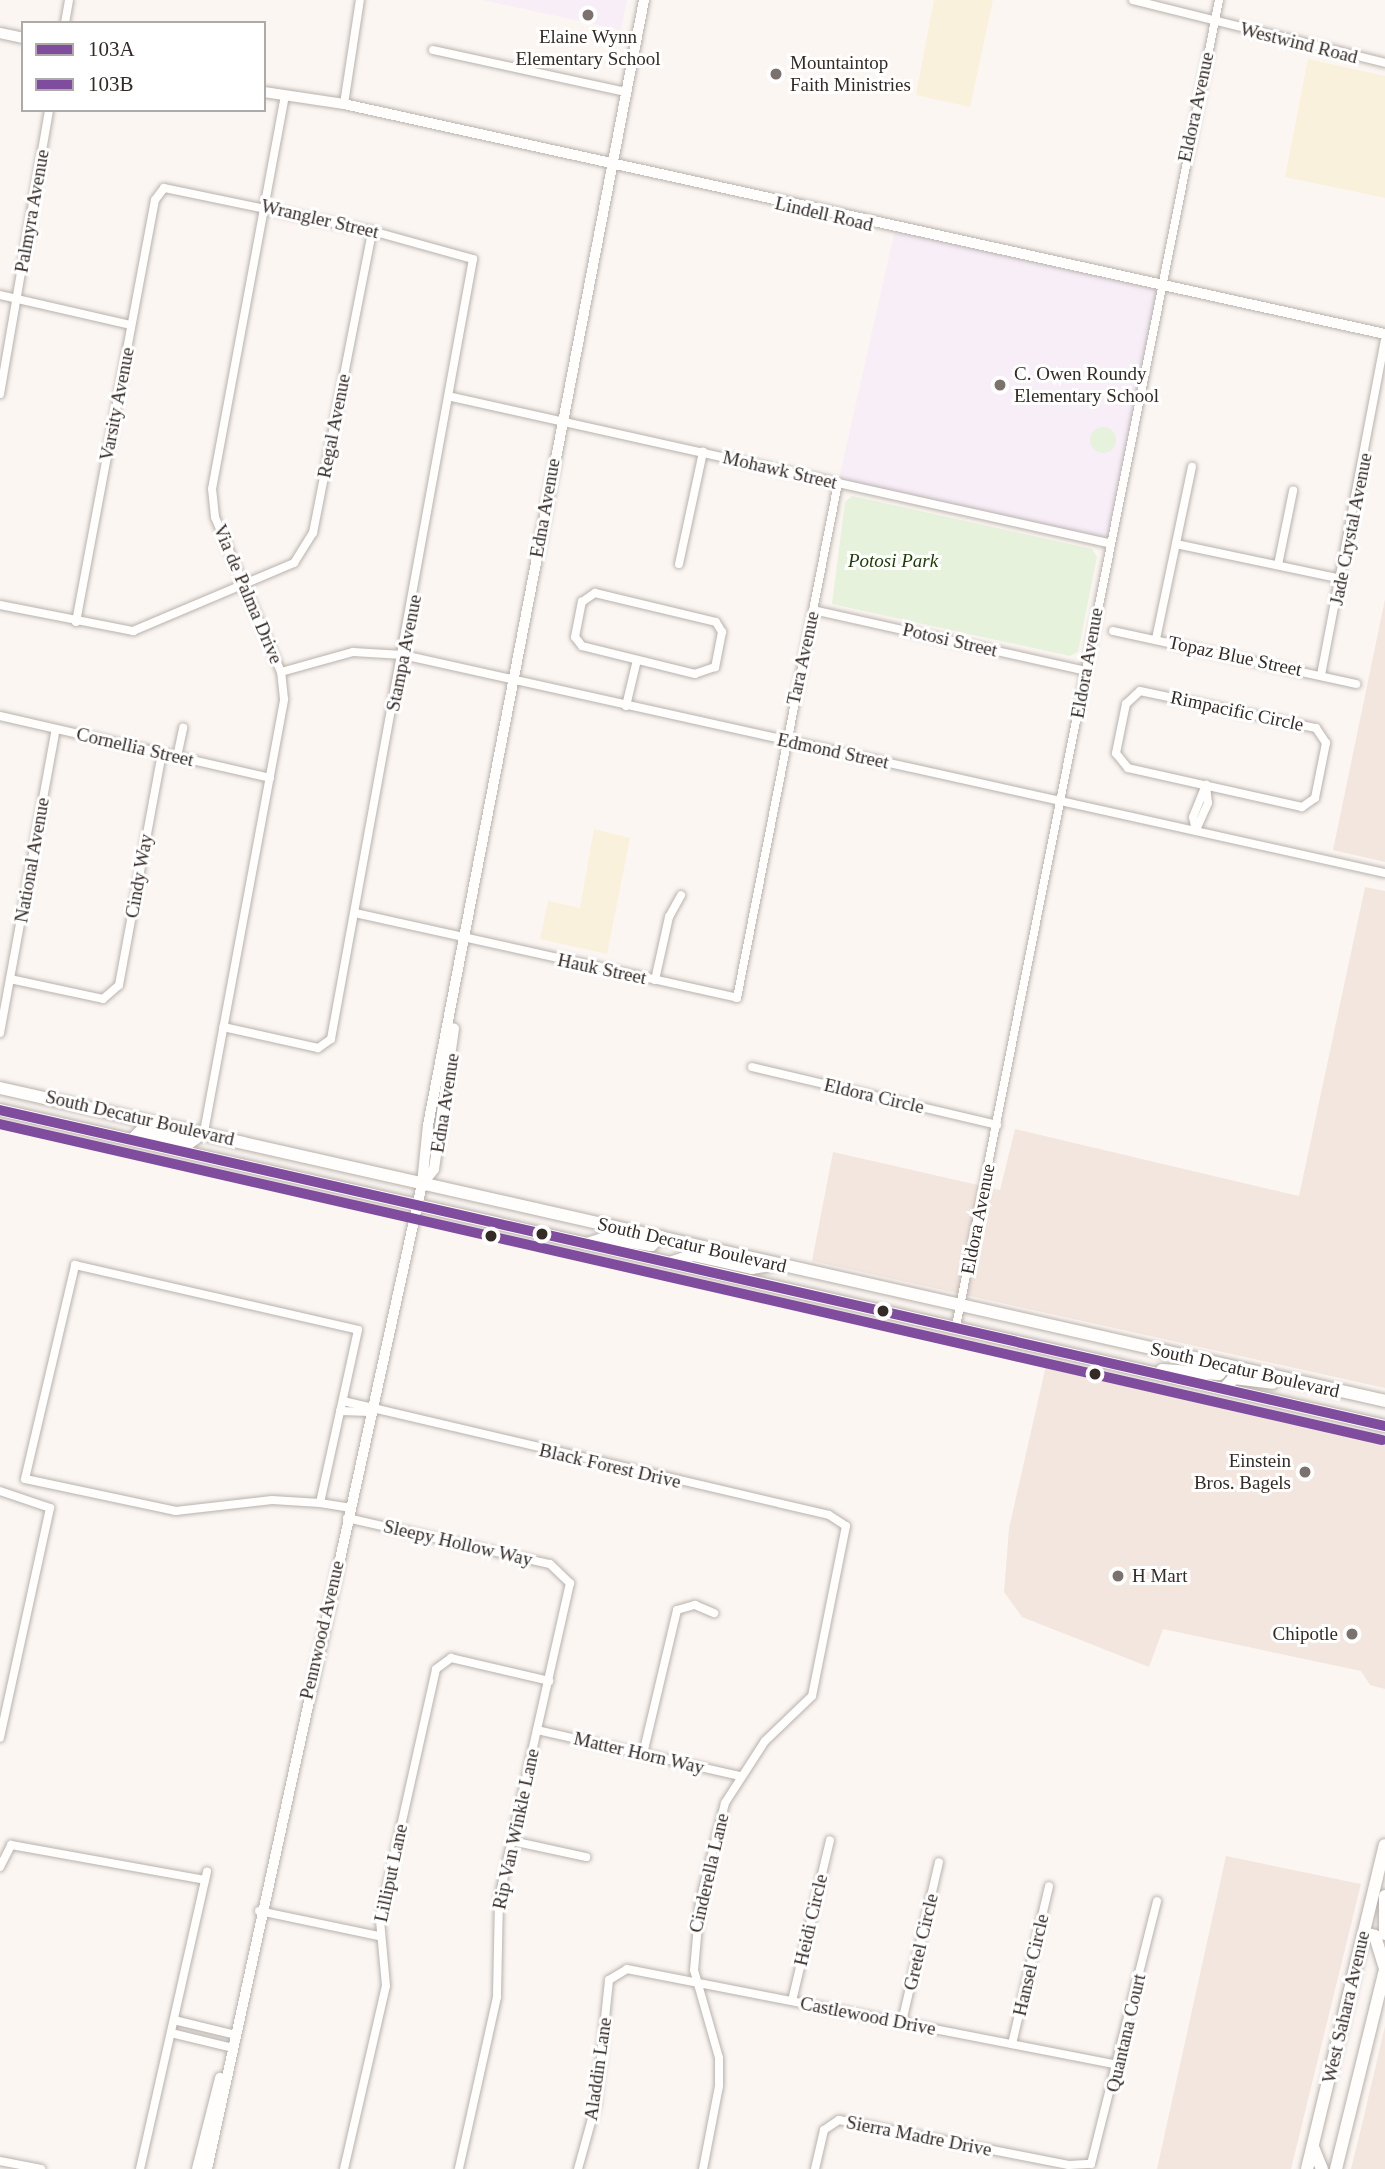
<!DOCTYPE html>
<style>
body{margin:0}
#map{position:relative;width:1385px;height:2169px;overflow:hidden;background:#fcf6f2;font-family:"Times New Roman",serif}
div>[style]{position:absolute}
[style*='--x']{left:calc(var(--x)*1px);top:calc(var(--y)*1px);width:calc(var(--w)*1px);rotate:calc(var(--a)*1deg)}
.built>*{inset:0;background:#f3e6de}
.education>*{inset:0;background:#f7eef8}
.green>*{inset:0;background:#e7f2dc}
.round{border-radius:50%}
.sand>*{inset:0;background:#f9f1db}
.roads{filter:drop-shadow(0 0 2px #b8b2ad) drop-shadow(0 0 2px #b8b2ad)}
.street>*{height:8px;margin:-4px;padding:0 4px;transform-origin:4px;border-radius:4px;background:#fffefd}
.secondary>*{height:10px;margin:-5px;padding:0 5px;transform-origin:5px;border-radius:5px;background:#fffefd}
.primary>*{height:12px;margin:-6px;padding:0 6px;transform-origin:6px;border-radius:6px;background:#fffefd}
.bus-1>*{height:10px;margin:-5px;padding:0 5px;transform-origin:5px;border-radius:5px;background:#804c9e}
.bus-2>*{height:10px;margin:-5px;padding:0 5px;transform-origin:5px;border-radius:5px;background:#804c9e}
.dots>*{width:19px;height:19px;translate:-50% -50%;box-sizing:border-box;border:4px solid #fff;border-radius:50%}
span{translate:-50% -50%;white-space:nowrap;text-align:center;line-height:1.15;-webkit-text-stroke:6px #fff;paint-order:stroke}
.poi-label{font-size:19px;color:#352b26}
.left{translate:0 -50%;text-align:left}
.right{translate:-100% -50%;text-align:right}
.street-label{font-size:19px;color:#352b26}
.park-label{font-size:19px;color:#193c00;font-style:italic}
.legend{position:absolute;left:21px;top:21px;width:245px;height:91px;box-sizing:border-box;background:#fff;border:2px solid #aeaaa8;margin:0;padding:9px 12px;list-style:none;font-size:21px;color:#352b26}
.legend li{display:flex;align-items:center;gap:14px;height:35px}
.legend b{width:35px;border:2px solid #aeaaa8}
</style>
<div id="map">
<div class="built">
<i style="clip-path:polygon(1385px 599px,1385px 862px,1333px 850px)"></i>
<i style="clip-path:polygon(1365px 887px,1385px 891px,1385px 1388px,812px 1261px,833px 1152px,1000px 1190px,1015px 1129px,1299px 1196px)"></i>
<i style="clip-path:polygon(1047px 1361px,1385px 1443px,1385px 1689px,1370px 1685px,1361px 1671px,1163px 1629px,1149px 1667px,1022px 1617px,1004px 1592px,1009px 1528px)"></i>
<i style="clip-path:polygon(1226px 1856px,1361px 1884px,1291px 2169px,1157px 2169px)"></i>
<i style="clip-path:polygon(1385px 2026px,1385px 2169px,1351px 2169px,1363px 2120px)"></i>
</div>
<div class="education">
<i style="clip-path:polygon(482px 0,627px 0,621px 30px)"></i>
<i style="clip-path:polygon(895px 230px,1159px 286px,1108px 543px,838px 483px)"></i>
</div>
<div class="green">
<i class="round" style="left:1090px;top:427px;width:26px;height:26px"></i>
<i style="clip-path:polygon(852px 496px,1092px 549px,1097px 557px,1078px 652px,1070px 656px,832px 604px,845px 502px)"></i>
</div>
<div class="sand">
<i style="clip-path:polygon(934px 0,993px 0,970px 107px,916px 95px)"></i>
<i style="clip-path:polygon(1308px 59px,1385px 76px,1385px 198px,1285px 177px)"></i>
<i style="clip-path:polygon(594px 829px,630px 838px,607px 954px,540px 939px,548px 901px,580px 908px)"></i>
</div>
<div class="roads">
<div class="street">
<i style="--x:1133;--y:0;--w:260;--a:14"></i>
<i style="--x:65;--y:23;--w:23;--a:-80"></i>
<i style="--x:433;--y:50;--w:198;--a:12.3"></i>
<i style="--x:344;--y:104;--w:105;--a:-81.3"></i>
<i style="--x:0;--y:295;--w:134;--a:12.9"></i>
<i style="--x:0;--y:394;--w:288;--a:-80.2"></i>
<i style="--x:452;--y:397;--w:672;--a:12.55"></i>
<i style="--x:1176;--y:544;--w:170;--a:11.9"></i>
<i style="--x:679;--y:564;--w:115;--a:-77.9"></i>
<i style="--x:1278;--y:565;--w:76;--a:-78.5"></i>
<i style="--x:595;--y:593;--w:124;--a:13.5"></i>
<i style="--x:716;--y:622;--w:12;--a:59"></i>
<i style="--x:722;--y:632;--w:36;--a:101"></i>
<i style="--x:715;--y:667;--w:21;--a:161"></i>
<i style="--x:695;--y:674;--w:116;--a:-166.1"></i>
<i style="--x:582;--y:646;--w:11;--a:-128"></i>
<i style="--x:575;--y:637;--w:36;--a:-79"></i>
<i style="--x:582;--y:602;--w:16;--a:-35"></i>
<i style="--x:0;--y:605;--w:136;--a:11.1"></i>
<i style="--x:133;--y:631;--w:175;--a:-22.9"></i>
<i style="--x:294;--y:563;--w:36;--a:-58"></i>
<i style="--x:313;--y:533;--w:308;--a:-78.9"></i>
<i style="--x:813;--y:610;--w:280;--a:12.6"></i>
<i style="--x:76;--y:622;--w:429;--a:-79.4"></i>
<i style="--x:155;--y:200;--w:15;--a:-53"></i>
<i style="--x:164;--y:188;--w:212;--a:11.7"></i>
<i style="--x:372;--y:231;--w:105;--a:15.5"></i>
<i style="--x:473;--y:259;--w:793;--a:100.32"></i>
<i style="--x:331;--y:1039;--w:16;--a:145"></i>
<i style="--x:318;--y:1048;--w:97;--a:-167.5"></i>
<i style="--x:1113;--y:631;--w:249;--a:12.3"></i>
<i style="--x:1156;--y:639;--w:176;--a:-78.2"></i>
<i style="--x:281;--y:672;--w:75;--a:-15.5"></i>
<i style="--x:353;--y:652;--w:50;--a:3.4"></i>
<i style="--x:403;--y:655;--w:1006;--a:12.52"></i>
<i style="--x:1321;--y:675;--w:340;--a:-79.2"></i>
<i style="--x:1140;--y:691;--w:180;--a:11.9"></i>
<i style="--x:1316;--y:728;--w:18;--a:56"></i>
<i style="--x:1326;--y:743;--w:56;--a:101.3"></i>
<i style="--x:1315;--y:798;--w:16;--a:145"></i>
<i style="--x:1302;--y:807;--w:178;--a:-167.4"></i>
<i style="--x:1128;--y:768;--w:19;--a:-129"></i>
<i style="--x:1116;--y:753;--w:50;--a:-78.5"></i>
<i style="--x:1126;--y:704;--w:19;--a:-43"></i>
<i style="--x:626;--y:706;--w:47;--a:-76.6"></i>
<i style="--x:0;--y:716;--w:277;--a:12.9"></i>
<i style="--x:177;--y:757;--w:30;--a:-78"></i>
<i style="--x:1206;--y:785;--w:18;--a:84"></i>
<i style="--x:1208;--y:803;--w:30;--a:114"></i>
<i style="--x:1196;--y:830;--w:13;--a:-103"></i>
<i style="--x:1193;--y:817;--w:35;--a:-68"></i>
<i style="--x:355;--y:913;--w:391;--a:12.5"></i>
<i style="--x:737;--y:998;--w:525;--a:-78.9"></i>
<i style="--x:10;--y:979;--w:95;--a:12.1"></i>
<i style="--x:103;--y:999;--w:21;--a:-41"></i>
<i style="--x:119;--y:985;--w:236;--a:-79.5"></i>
<i style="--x:655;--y:980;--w:65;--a:-77.5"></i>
<i style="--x:669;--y:917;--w:25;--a:-61"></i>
<i style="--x:0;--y:1033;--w:309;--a:-79.6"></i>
<i style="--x:752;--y:1067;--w:252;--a:13.3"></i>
<i style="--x:204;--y:1132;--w:440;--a:-79.5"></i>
<i style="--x:284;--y:699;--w:27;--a:-96"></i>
<i style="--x:281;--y:672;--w:168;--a:-113.1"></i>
<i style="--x:215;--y:517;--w:28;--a:-96"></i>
<i style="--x:212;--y:489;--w:399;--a:-79.5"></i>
<i style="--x:956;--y:1326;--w:1352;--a:-78.78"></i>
<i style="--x:343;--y:1401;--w:499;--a:13.2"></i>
<i style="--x:829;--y:1515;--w:20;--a:33"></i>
<i style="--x:846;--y:1526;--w:173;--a:101.3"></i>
<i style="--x:812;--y:1696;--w:65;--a:136.2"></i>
<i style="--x:765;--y:1741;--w:74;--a:122.8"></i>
<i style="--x:725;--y:1803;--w:102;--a:104.2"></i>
<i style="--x:700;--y:1902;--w:68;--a:95"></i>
<i style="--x:694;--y:1970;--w:91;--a:74.1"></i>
<i style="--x:719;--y:2058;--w:28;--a:90"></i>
<i style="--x:719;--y:2086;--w:85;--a:100.9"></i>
<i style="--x:340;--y:1411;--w:31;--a:2"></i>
<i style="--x:0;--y:1491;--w:53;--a:18.8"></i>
<i style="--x:50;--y:1508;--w:235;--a:102.3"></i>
<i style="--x:320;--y:1503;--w:48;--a:-176.4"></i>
<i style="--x:272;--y:1500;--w:97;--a:173.5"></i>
<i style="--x:176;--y:1511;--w:154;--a:-168"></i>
<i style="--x:25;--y:1479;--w:220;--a:-76.8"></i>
<i style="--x:75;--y:1265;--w:290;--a:12.9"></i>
<i style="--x:358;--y:1330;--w:177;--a:102.4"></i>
<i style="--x:320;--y:1503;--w:30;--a:9"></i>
<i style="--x:347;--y:1518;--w:208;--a:12.8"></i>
<i style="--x:550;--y:1564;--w:28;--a:44"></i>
<i style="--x:570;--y:1583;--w:324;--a:102.7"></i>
<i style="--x:499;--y:1899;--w:98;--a:91.2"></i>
<i style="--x:497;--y:1997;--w:176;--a:102.5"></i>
<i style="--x:537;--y:1730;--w:208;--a:12.8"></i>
<i style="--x:643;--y:1754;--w:148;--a:-76.7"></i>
<i style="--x:677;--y:1610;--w:19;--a:-16"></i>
<i style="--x:695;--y:1605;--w:21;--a:23"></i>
<i style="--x:512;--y:1841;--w:76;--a:12.2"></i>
<i style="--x:0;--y:1867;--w:25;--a:-63"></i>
<i style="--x:11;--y:1845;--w:197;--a:10.2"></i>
<i style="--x:259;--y:1911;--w:123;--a:11.8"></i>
<i style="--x:792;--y:2001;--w:165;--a:-76.7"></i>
<i style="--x:174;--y:2020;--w:60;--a:13.6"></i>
<i style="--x:902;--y:2022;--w:164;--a:-77"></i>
<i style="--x:171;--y:2033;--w:60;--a:13.6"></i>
<i style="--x:1012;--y:2044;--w:162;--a:-76.8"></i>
<i style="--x:0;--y:2161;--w:42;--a:11"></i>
<i style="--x:140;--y:2169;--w:305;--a:-77.3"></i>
<i style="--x:344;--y:2169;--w:188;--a:-77.1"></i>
<i style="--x:386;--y:1986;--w:66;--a:-95.2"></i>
<i style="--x:380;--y:1920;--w:257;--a:-77.4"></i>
<i style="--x:436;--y:1669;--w:19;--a:-36"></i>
<i style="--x:451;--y:1658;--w:101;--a:13.2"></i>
<i style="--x:578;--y:2169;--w:67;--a:-74.5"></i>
<i style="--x:596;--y:2104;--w:125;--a:-84"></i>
<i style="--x:609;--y:1980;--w:21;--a:-31"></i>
<i style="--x:627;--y:1969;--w:500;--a:11.06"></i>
<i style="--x:815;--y:2169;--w:40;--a:-77"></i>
<i style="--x:824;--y:2130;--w:18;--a:-34"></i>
<i style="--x:839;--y:2120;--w:234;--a:11.1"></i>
<i style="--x:1069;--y:2165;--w:22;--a:-3"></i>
<i style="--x:1091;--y:2164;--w:271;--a:-75.9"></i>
</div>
<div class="secondary">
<i style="--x:0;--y:33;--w:24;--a:12"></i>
<i style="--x:264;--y:92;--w:81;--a:8.5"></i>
<i style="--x:344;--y:104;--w:1066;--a:12.46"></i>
<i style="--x:422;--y:1184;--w:19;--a:-51"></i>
<i style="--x:434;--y:1169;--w:142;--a:-81.9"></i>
<i style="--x:197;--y:2169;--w:94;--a:-75.8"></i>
<i style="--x:207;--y:2169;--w:1008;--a:-77.69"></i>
<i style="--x:422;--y:1184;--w:59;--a:-84.2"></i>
<i style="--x:428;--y:1125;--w:1146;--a:-79.13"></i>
</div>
<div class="primary">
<i style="--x:0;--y:1088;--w:1420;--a:12.73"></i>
<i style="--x:0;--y:1110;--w:1421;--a:12.85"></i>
<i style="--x:133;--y:1139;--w:10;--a:-45"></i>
<i style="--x:140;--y:1132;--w:50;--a:12.7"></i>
<i style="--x:189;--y:1143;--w:19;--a:-36"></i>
<i style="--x:587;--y:1244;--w:19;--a:-18"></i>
<i style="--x:605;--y:1238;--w:47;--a:8.7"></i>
<i style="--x:651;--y:1245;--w:13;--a:-39"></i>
<i style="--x:670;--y:1263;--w:24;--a:-19"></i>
<i style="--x:693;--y:1255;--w:60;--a:12.4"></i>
<i style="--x:752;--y:1268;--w:25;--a:-9"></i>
<i style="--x:1162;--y:1370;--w:57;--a:4"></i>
<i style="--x:1219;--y:1374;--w:11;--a:-52"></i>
<i style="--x:1224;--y:1389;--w:15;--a:-48"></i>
<i style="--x:1234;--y:1378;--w:39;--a:7"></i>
<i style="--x:1385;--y:1896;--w:38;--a:90"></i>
<i style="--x:1364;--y:1933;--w:11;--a:15"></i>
<i style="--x:1375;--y:1936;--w:34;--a:73"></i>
<i style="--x:1313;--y:2147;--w:24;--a:68"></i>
<i style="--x:1307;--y:2169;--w:333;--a:-76.5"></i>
<i style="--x:1336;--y:2169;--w:205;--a:-76.2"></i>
</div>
</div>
<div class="bus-1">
<i style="--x:0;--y:1110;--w:1421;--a:12.85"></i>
</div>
<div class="bus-2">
<i style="--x:0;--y:1124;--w:1418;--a:12.88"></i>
</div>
<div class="dots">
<i style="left:588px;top:15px;background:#7b726d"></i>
<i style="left:776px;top:74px;background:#7b726d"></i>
<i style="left:1000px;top:385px;background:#7b726d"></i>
<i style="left:542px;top:1234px;background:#352b26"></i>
<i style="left:491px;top:1236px;background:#352b26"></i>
<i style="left:883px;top:1311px;background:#352b26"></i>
<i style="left:1095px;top:1374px;background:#352b26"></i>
<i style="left:1305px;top:1472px;background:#7b726d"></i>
<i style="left:1118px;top:1576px;background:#7b726d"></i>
<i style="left:1352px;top:1634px;background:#7b726d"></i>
</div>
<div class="poi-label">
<span style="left:588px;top:48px">Elaine Wynn<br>Elementary School</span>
<span class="left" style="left:790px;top:74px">Mountaintop<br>Faith Ministries</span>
<span class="left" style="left:1014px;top:385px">C. Owen Roundy<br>Elementary School</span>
<span class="right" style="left:1291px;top:1472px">Einstein<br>Bros. Bagels</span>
<span class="left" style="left:1132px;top:1576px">H Mart</span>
<span class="right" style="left:1338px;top:1634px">Chipotle</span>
</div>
<div class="street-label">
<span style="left:1299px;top:43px;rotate:14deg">Westwind Road</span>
<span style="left:1196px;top:107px;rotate:-78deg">Eldora Avenue</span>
<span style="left:32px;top:211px;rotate:-80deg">Palmyra Avenue</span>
<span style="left:824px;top:214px;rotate:13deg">Lindell Road</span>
<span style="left:320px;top:219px;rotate:13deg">Wrangler Street</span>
<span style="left:117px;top:404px;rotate:-79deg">Varsity Avenue</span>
<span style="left:334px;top:426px;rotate:-79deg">Regal Avenue</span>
<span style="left:780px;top:470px;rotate:13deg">Mohawk Street</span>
<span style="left:545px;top:508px;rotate:-80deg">Edna Avenue</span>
<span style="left:1351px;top:529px;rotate:-79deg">Jade Crystal Avenue</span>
<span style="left:248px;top:594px;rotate:67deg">Via de Palma Drive</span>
<span style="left:950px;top:640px;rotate:13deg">Potosi Street</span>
<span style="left:404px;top:653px;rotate:-79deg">Stampa Avenue</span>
<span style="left:1235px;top:656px;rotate:12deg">Topaz Blue Street</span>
<span style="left:803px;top:658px;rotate:-78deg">Tara Avenue</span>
<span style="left:1087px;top:663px;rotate:-80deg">Eldora Avenue</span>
<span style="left:1237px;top:711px;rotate:12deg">Rimpacific Circle</span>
<span style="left:135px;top:747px;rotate:13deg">Cornellia Street</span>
<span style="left:833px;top:751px;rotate:12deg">Edmond Street</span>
<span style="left:32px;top:860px;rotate:-80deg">National Avenue</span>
<span style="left:139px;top:876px;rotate:-80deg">Cindy Way</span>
<span style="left:602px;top:969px;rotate:12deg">Hauk Street</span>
<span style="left:874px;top:1096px;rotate:13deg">Eldora Circle</span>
<span style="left:445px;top:1103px;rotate:-81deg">Edna Avenue</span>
<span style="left:140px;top:1118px;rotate:13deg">South Decatur Boulevard</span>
<span style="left:978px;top:1219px;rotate:-79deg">Eldora Avenue</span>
<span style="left:692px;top:1245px;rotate:13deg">South Decatur Boulevard</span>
<span style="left:1245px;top:1370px;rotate:13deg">South Decatur Boulevard</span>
<span style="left:610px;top:1466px;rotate:13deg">Black Forest Drive</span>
<span style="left:458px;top:1543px;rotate:13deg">Sleepy Hollow Way</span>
<span style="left:322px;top:1630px;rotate:-77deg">Pennwood Avenue</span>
<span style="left:639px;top:1753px;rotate:13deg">Matter Horn Way</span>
<span style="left:516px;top:1829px;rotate:-78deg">Rip Van Winkle Lane</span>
<span style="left:391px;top:1873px;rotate:-78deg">Lilliput Lane</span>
<span style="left:709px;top:1873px;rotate:-77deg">Cinderella Lane</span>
<span style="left:811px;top:1920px;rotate:-77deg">Heidi Circle</span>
<span style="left:921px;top:1942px;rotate:-77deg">Gretel Circle</span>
<span style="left:1031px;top:1965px;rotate:-77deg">Hansel Circle</span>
<span style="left:1346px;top:2007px;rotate:-77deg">West Sahara Avenue</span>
<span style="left:868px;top:2016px;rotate:11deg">Castlewood Drive</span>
<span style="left:1126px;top:2033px;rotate:-77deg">Quantana Court</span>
<span style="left:598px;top:2069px;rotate:-82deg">Aladdin Lane</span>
<span style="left:919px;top:2136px;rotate:11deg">Sierra Madre Drive</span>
</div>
<div class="park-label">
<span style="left:893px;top:561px">Potosi Park</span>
</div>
<ul class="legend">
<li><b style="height:9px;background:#804c9e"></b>103A</li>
<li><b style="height:9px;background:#804c9e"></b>103B</li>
</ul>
</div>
